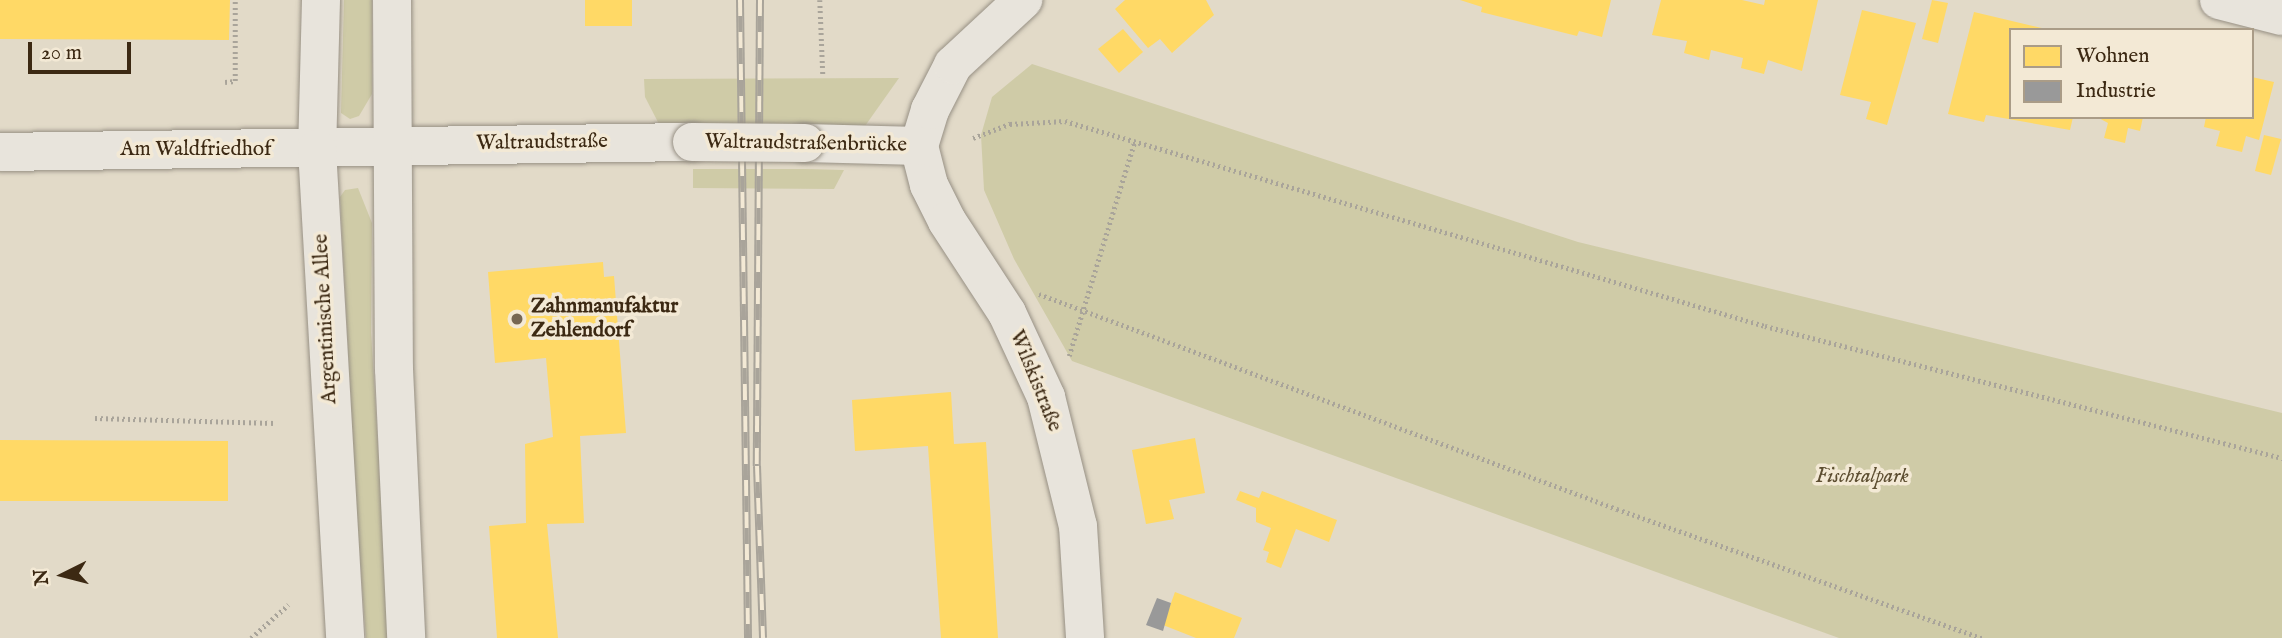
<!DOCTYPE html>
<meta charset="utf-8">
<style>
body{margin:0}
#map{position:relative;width:2282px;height:638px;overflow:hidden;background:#e2dac8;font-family:"IM FELL English",serif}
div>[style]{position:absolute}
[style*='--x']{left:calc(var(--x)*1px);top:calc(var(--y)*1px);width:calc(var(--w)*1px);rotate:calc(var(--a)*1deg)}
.green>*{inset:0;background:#cfcba7}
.homes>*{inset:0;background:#ffd966}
.industry>*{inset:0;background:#999}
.path>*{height:4.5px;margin-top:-2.25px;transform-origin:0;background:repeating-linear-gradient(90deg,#a9a49a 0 2px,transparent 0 5.5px)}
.roads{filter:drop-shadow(0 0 2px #979084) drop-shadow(0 0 2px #979084)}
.street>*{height:38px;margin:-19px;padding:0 19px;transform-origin:19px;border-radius:19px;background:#e8e4dc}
.secondary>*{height:38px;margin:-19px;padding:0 19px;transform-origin:19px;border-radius:19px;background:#e8e4dc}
.rail>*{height:8px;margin-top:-4px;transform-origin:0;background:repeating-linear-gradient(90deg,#f3e9d5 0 16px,#a9a49a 0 32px);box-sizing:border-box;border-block:2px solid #a9a49a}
.bridges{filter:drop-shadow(0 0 2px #979084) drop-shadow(0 0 2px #979084)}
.street-bridge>*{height:38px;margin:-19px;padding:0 19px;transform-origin:19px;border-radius:19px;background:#e8e4dc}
.dots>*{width:19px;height:19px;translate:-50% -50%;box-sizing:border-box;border:4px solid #f3e9d5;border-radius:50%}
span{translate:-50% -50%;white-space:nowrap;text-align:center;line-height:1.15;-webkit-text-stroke:7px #f3e9d5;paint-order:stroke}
.street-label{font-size:21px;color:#3c2913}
.poi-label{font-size:21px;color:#3c2913;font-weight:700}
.left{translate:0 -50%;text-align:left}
.park-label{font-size:21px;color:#5d4e31;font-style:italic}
.legend{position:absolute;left:2009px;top:28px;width:245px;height:91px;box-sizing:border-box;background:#f3e9d5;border:2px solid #aa9c87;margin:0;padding:9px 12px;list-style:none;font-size:21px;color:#3c2913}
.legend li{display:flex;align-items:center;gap:14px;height:35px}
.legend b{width:35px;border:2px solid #aa9c87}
.north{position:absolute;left:28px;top:540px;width:70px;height:70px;-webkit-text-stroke:5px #f3e9d5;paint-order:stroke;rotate:264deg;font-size:19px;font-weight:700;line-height:28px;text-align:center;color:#3c2913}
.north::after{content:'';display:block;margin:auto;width:24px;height:32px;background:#3c2913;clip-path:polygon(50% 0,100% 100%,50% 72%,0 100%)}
.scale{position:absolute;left:28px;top:42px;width:103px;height:32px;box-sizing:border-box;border:4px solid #3c2913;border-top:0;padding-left:9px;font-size:21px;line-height:24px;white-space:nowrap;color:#3c2913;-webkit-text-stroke:5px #f3e9d5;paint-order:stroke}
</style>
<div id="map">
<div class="green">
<i style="clip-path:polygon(344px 0,372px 0,372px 94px,359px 116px,350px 119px,341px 113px)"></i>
<i style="clip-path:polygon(1032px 64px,1578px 242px,2282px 413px,2282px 638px,1839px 638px,1072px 361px,1014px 259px,984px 190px,981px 135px,992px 97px)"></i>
<i style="clip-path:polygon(899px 78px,865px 126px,660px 126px,645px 97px,644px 79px)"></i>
<i style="clip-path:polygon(693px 169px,804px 169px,844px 170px,834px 189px,693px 188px)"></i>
<i style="clip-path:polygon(358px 188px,372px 223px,371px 332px,390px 638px,366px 638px,357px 522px,340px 197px,345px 190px)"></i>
</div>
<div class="homes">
<i style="clip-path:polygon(0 0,230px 0,229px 40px,0 39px)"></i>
<i style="clip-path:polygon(585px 0,632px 0,632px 26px,585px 26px)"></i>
<i style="clip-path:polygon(1125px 0,1206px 0,1214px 15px,1172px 53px,1160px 39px,1148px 48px,1115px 9px)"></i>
<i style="clip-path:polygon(1460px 0,1611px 0,1602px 37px,1579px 31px,1577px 36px,1481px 12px,1482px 7px)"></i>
<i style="clip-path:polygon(1661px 0,1742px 0,1764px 5px,1765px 0,1818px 0,1802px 71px,1768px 60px,1764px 74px,1741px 68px,1743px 58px,1711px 50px,1709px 60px,1684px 53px,1687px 41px,1652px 35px)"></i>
<i style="clip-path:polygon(1932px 0,1948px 3px,1938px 43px,1922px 39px)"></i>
<i style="clip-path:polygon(1862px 10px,1916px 23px,1887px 125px,1866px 119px,1871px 102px,1840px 95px)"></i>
<i style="clip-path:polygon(1974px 12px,2046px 29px,2011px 30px,2011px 117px,2073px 117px,2070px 130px,1986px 115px,1984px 122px,1948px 114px)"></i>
<i style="clip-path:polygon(1123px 29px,1143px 52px,1119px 73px,1098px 49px)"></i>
<i style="clip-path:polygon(2252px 77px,2274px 82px,2259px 140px,2246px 136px,2242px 152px,2216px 146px,2220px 131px,2204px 127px,2206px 117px,2252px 117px)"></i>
<i style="clip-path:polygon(2097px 117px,2143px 117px,2140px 131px,2128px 128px,2125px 143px,2104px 138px,2108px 123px)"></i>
<i style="clip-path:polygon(2264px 135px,2281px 139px,2271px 175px,2255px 171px)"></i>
<i style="clip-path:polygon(603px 262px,604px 277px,614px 276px,626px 433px,580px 436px,584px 523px,547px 524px,558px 638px,497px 638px,489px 526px,526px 523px,525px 444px,553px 437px,546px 358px,495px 363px,488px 272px)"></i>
<i style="clip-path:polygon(951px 392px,954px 444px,986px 442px,998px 638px,941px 638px,928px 446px,855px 451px,852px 400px)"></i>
<i style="clip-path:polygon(1195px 438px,1205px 493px,1169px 500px,1174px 519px,1146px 524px,1132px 450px)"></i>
<i style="clip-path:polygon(0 440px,228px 441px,228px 501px,0 501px)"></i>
<i style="clip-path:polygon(1240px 491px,1259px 498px,1262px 491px,1337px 520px,1329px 542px,1296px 529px,1281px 568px,1266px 562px,1269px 552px,1263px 550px,1271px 528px,1256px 522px,1256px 508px,1236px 500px)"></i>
<i style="clip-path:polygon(1175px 592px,1242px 618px,1234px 638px,1196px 638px,1163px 625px)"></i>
</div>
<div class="industry">
<i style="clip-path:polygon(1157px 598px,1171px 603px,1163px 631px,1146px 625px)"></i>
</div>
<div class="path">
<i style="--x:820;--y:0;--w:75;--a:87.7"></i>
<i style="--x:225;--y:82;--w:10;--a:-6"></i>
<i style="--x:235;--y:81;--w:81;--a:-90"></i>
<i style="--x:973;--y:138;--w:40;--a:-21"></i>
<i style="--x:1010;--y:124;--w:55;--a:-3.1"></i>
<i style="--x:1065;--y:121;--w:729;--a:16.32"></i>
<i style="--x:1765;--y:326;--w:534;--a:14.32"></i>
<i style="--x:1039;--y:294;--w:617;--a:20.4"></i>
<i style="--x:1617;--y:509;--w:387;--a:19.5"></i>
<i style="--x:1069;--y:356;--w:223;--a:-73"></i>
<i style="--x:95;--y:418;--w:181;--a:1.6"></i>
<i style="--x:251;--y:638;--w:50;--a:-41.7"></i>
</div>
<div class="roads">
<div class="street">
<i style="--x:2219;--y:0;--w:65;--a:14.3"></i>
<i style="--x:805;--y:143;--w:114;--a:1.5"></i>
<i style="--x:919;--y:146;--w:40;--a:75.6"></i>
<i style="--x:929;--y:185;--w:40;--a:63.4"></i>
<i style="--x:947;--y:221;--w:110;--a:56.9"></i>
<i style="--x:1007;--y:313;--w:93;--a:65.1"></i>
<i style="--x:1046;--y:397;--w:133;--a:76.1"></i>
<i style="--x:1078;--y:526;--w:112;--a:86.4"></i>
<i style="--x:919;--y:146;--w:38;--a:-73"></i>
<i style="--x:930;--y:110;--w:51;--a:-62.9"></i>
<i style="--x:953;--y:65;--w:96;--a:-42.9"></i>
<i style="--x:0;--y:152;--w:692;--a:-0.83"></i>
</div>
<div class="secondary">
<i style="--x:321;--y:0;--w:149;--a:91.5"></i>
<i style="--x:317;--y:149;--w:490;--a:86.7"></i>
<i style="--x:392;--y:0;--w:369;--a:89.7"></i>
<i style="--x:394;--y:369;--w:269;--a:87.4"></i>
</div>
</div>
<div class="rail">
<i style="--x:740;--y:0;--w:638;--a:89.28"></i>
<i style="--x:760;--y:0;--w:466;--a:90.4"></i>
<i style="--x:757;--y:466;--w:172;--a:88"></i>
</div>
<div class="bridges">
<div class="street-bridge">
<i style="--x:692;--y:142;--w:113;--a:0.5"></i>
</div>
</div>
<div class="dots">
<i style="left:517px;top:319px;background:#766752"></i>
</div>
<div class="street-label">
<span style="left:542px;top:143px;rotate:-1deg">Waltraudstraße</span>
<span style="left:806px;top:144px;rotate:1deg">Waltraudstraßenbrücke</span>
<span style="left:196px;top:150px">Am Waldfriedhof</span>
<span style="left:326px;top:319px;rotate:-93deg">Argentinische Allee</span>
<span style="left:1035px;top:381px;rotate:68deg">Wilskistraße</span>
</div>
<div class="poi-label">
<span class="left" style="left:531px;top:319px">Zahnmanufaktur<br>Zehlendorf</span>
</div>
<div class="park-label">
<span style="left:1862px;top:477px">Fischtalpark</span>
</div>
<ul class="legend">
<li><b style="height:19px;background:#ffd966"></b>Wohnen</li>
<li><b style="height:19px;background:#999"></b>Industrie</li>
</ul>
<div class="north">N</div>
<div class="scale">20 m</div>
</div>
